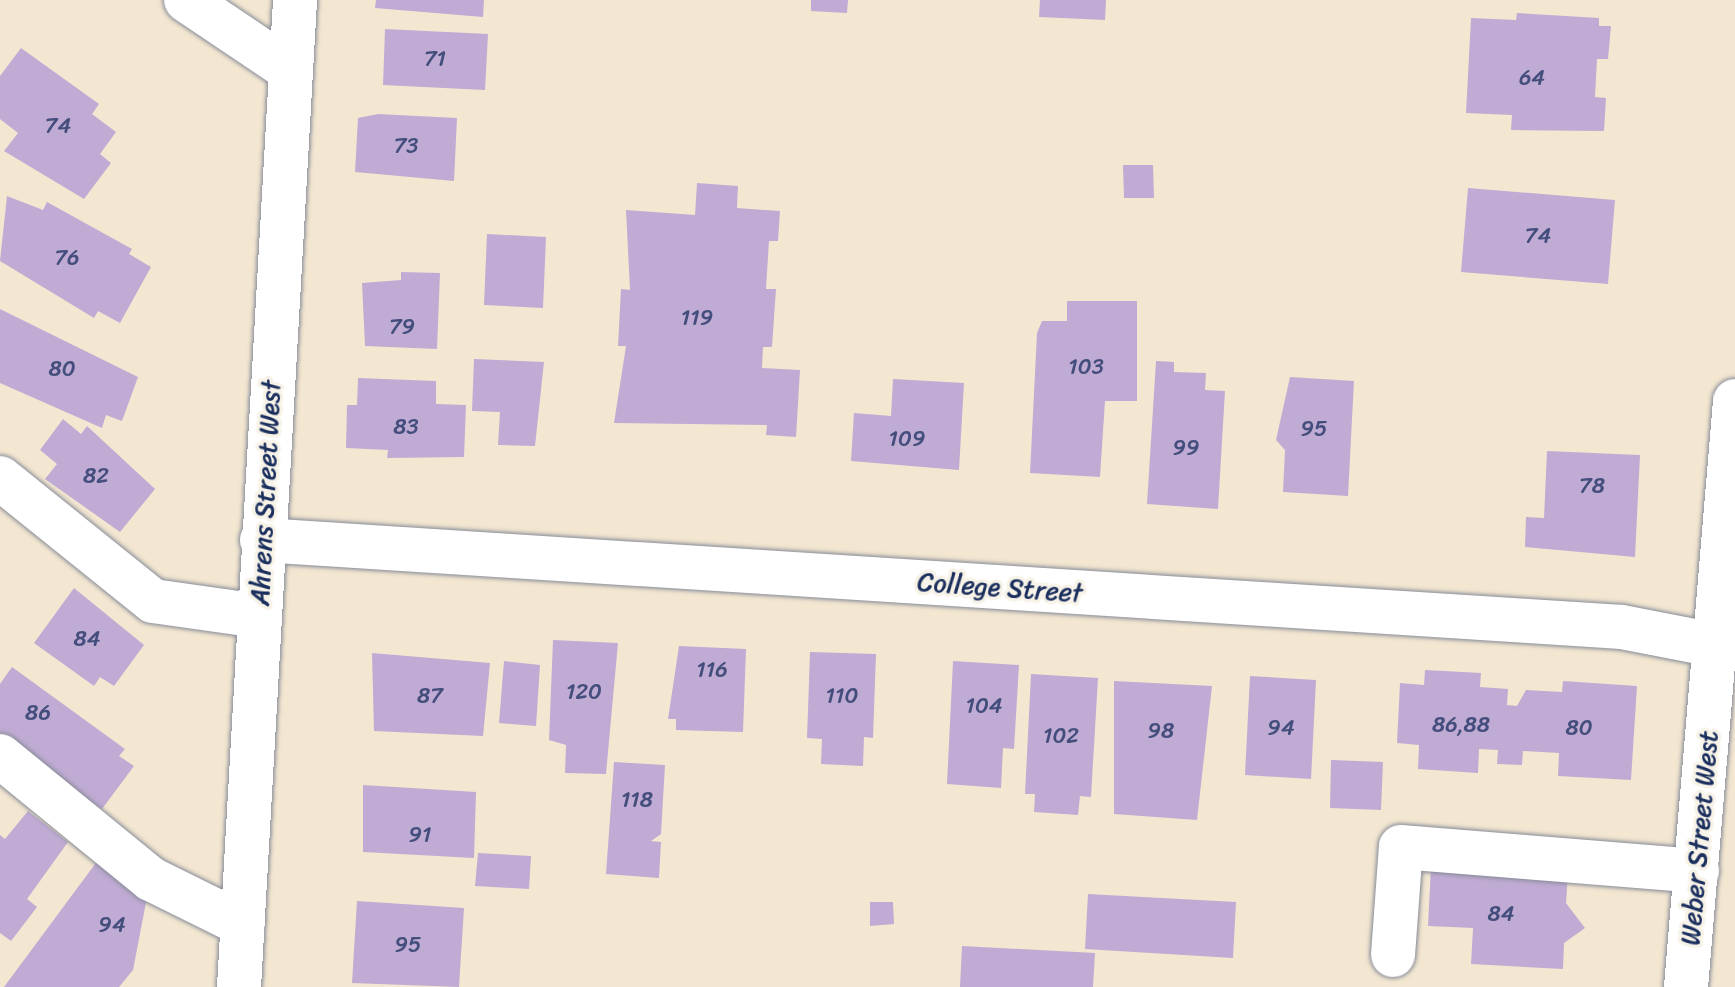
<!DOCTYPE html>
<style>
body{margin:0}
#map{position:relative;width:1735px;height:987px;overflow:hidden;background:#f3e7d1;font-family:Sriracha,sans-serif}
div>[style]{position:absolute}
[style*='--x']{left:calc(var(--x)*1px);top:calc(var(--y)*1px);width:calc(var(--w)*1px);rotate:calc(var(--a)*1deg)}
.building>*{inset:0;background:#c0abd4}
.roads{filter:drop-shadow(0 0 2px #878b98) drop-shadow(0 0 2px #878b98)}
.minor>*{height:44px;margin:-22px;padding:0 22px;transform-origin:22px;border-radius:22px;background:#fff}
.major>*{height:44px;margin:-22px;padding:0 22px;transform-origin:22px;border-radius:22px;background:#fff}
span{translate:-50% -50%;white-space:nowrap;text-align:center;line-height:1.15;-webkit-text-stroke:7px #f7f3e8;paint-order:stroke}
.number-label{font-size:22px;color:#444e7c}
.number-label span{-webkit-text-stroke-width:0}
.street-label{font-size:26px;color:#1b2f5e}
</style>
<div id="map">
<div class="building">
<i style="clip-path:polygon(376px 0,484px 0,483px 17px,375px 8px)"></i>
<i style="clip-path:polygon(811px 0,848px 0,847px 13px,811px 11px)"></i>
<i style="clip-path:polygon(1040px 0,1106px 0,1105px 20px,1039px 17px)"></i>
<i style="clip-path:polygon(1517px 13px,1599px 18px,1599px 26px,1611px 26px,1608px 59px,1597px 59px,1595px 97px,1606px 98px,1604px 131px,1511px 130px,1512px 115px,1466px 113px,1471px 18px,1516px 20px)"></i>
<i style="clip-path:polygon(385px 29px,488px 34px,485px 90px,383px 85px)"></i>
<i style="clip-path:polygon(21px 48px,99px 104px,92px 114px,116px 132px,100px 154px,111px 163px,84px 199px,4px 151px,18px 133px,0 119px,0 76px)"></i>
<i style="clip-path:polygon(378px 114px,457px 118px,454px 181px,355px 172px,358px 118px)"></i>
<i style="clip-path:polygon(1123px 165px,1153px 165px,1154px 198px,1124px 198px)"></i>
<i style="clip-path:polygon(697px 183px,738px 186px,737px 208px,780px 211px,778px 241px,769px 241px,766px 289px,776px 289px,772px 347px,763px 347px,762px 368px,800px 370px,796px 437px,766px 435px,767px 425px,614px 423px,626px 346px,618px 346px,621px 289px,630px 290px,626px 210px,695px 215px)"></i>
<i style="clip-path:polygon(1468px 188px,1615px 200px,1608px 284px,1461px 272px)"></i>
<i style="clip-path:polygon(7px 196px,43px 210px,47px 202px,132px 249px,129px 254px,151px 267px,120px 323px,98px 311px,94px 318px,0 261px)"></i>
<i style="clip-path:polygon(487px 234px,546px 237px,543px 308px,484px 305px)"></i>
<i style="clip-path:polygon(401px 272px,440px 273px,437px 349px,365px 346px,362px 283px,401px 280px)"></i>
<i style="clip-path:polygon(1067px 301px,1137px 301px,1137px 401px,1105px 401px,1100px 477px,1030px 473px,1037px 333px,1042px 321px,1067px 321px)"></i>
<i style="clip-path:polygon(0 309px,138px 377px,122px 421px,106px 415px,102px 428px,0 383px)"></i>
<i style="clip-path:polygon(474px 359px,544px 362px,535px 446px,498px 445px,500px 412px,472px 411px)"></i>
<i style="clip-path:polygon(1156px 361px,1174px 362px,1174px 372px,1206px 373px,1205px 390px,1225px 391px,1218px 509px,1147px 504px)"></i>
<i style="clip-path:polygon(1290px 377px,1354px 381px,1348px 496px,1283px 492px,1285px 450px,1276px 440px)"></i>
<i style="clip-path:polygon(358px 378px,436px 381px,436px 404px,466px 405px,464px 457px,387px 458px,388px 450px,346px 448px,347px 405px,357px 405px)"></i>
<i style="clip-path:polygon(893px 379px,964px 383px,959px 470px,851px 461px,854px 413px,891px 416px)"></i>
<i style="clip-path:polygon(63px 419px,81px 434px,87px 426px,155px 489px,120px 532px,45px 479px,57px 464px,40px 450px)"></i>
<i style="clip-path:polygon(1547px 451px,1640px 455px,1635px 557px,1525px 547px,1526px 517px,1544px 518px)"></i>
<i style="clip-path:polygon(74px 588px,144px 645px,114px 686px,100px 677px,94px 686px,34px 643px)"></i>
<i style="clip-path:polygon(553px 640px,618px 643px,606px 774px,565px 773px,566px 745px,549px 740px)"></i>
<i style="clip-path:polygon(679px 646px,746px 649px,743px 732px,676px 730px,676px 719px,668px 719px)"></i>
<i style="clip-path:polygon(810px 652px,876px 654px,873px 738px,864px 737px,863px 766px,821px 764px,822px 739px,807px 738px)"></i>
<i style="clip-path:polygon(372px 653px,490px 663px,483px 736px,374px 731px)"></i>
<i style="clip-path:polygon(504px 661px,540px 665px,536px 726px,499px 723px)"></i>
<i style="clip-path:polygon(953px 661px,1019px 665px,1014px 749px,1003px 748px,1001px 788px,947px 784px)"></i>
<i style="clip-path:polygon(12px 667px,125px 749px,119px 756px,134px 766px,102px 809px,0 743px,0 684px)"></i>
<i style="clip-path:polygon(1425px 670px,1481px 673px,1480px 687px,1508px 689px,1507px 705px,1517px 706px,1526px 690px,1562px 692px,1563px 681px,1637px 686px,1631px 780px,1558px 776px,1559px 753px,1523px 751px,1522px 765px,1497px 764px,1498px 750px,1479px 749px,1478px 773px,1418px 769px,1419px 745px,1397px 743px,1400px 683px,1424px 685px)"></i>
<i style="clip-path:polygon(1031px 674px,1098px 678px,1091px 797px,1080px 796px,1078px 815px,1034px 812px,1035px 794px,1025px 794px)"></i>
<i style="clip-path:polygon(1250px 676px,1316px 680px,1311px 779px,1245px 775px)"></i>
<i style="clip-path:polygon(1114px 681px,1212px 686px,1197px 820px,1114px 814px)"></i>
<i style="clip-path:polygon(1331px 760px,1383px 762px,1381px 810px,1330px 808px)"></i>
<i style="clip-path:polygon(614px 762px,665px 765px,661px 834px,651px 841px,661px 842px,659px 878px,606px 874px)"></i>
<i style="clip-path:polygon(363px 785px,476px 792px,474px 858px,363px 852px)"></i>
<i style="clip-path:polygon(28px 811px,68px 842px,27px 899px,37px 907px,11px 941px,0 933px,0 835px,5px 839px)"></i>
<i style="clip-path:polygon(478px 853px,531px 856px,529px 889px,475px 886px)"></i>
<i style="clip-path:polygon(101px 856px,148px 892px,133px 970px,119px 987px,4px 987px)"></i>
<i style="clip-path:polygon(1431px 866px,1568px 873px,1566px 903px,1585px 928px,1564px 943px,1563px 969px,1471px 964px,1473px 928px,1428px 926px)"></i>
<i style="clip-path:polygon(1088px 894px,1236px 902px,1233px 958px,1085px 949px)"></i>
<i style="clip-path:polygon(357px 901px,464px 908px,459px 987px,352px 983px)"></i>
<i style="clip-path:polygon(870px 902px,893px 902px,894px 924px,870px 926px)"></i>
<i style="clip-path:polygon(962px 946px,1095px 953px,1093px 987px,960px 987px)"></i>
</div>
<div class="roads">
<div class="minor">
<i style="--x:186;--y:0;--w:125;--a:33.9"></i>
<i style="--x:0;--y:478;--w:196;--a:38.8"></i>
<i style="--x:153;--y:601;--w:107;--a:8.1"></i>
<i style="--x:262;--y:540;--w:1363;--a:3.66"></i>
<i style="--x:1622;--y:627;--w:115;--a:11"></i>
<i style="--x:0;--y:756;--w:195;--a:39.2"></i>
<i style="--x:151;--y:879;--w:102;--a:26.3"></i>
<i style="--x:1393;--y:955;--w:108;--a:-85.8"></i>
<i style="--x:1401;--y:847;--w:297;--a:4.6"></i>
<i style="--x:239;--y:987;--w:989;--a:-86.75"></i>
</div>
<div class="major">
<i style="--x:1686;--y:987;--w:588;--a:-85.22"></i>
</div>
</div>
<div class="number-label">
<span style="left:435px;top:59px">71</span>
<span style="left:1532px;top:78px">64</span>
<span style="left:58px;top:126px">74</span>
<span style="left:406px;top:146px">73</span>
<span style="left:1538px;top:236px">74</span>
<span style="left:67px;top:258px">76</span>
<span style="left:697px;top:318px">119</span>
<span style="left:402px;top:327px">79</span>
<span style="left:1086px;top:367px">103</span>
<span style="left:62px;top:369px">80</span>
<span style="left:406px;top:427px">83</span>
<span style="left:1314px;top:429px">95</span>
<span style="left:907px;top:439px">109</span>
<span style="left:1186px;top:448px">99</span>
<span style="left:96px;top:476px">82</span>
<span style="left:1592px;top:486px">78</span>
<span style="left:87px;top:639px">84</span>
<span style="left:712px;top:670px">116</span>
<span style="left:584px;top:692px">120</span>
<span style="left:430px;top:696px">87</span>
<span style="left:842px;top:696px">110</span>
<span style="left:984px;top:706px">104</span>
<span style="left:38px;top:713px">86</span>
<span style="left:1461px;top:725px">86,88</span>
<span style="left:1281px;top:728px">94</span>
<span style="left:1579px;top:728px">80</span>
<span style="left:1161px;top:731px">98</span>
<span style="left:1061px;top:736px">102</span>
<span style="left:637px;top:800px">118</span>
<span style="left:420px;top:835px">91</span>
<span style="left:1501px;top:914px">84</span>
<span style="left:112px;top:925px">94</span>
<span style="left:408px;top:945px">95</span>
</div>
<div class="street-label">
<span style="left:266px;top:493px;rotate:-87deg">Ahrens Street West</span>
<span style="left:1000px;top:588px;rotate:4deg">College Street</span>
<span style="left:1700px;top:838px;rotate:-85deg">Weber Street West</span>
</div>
</div>
